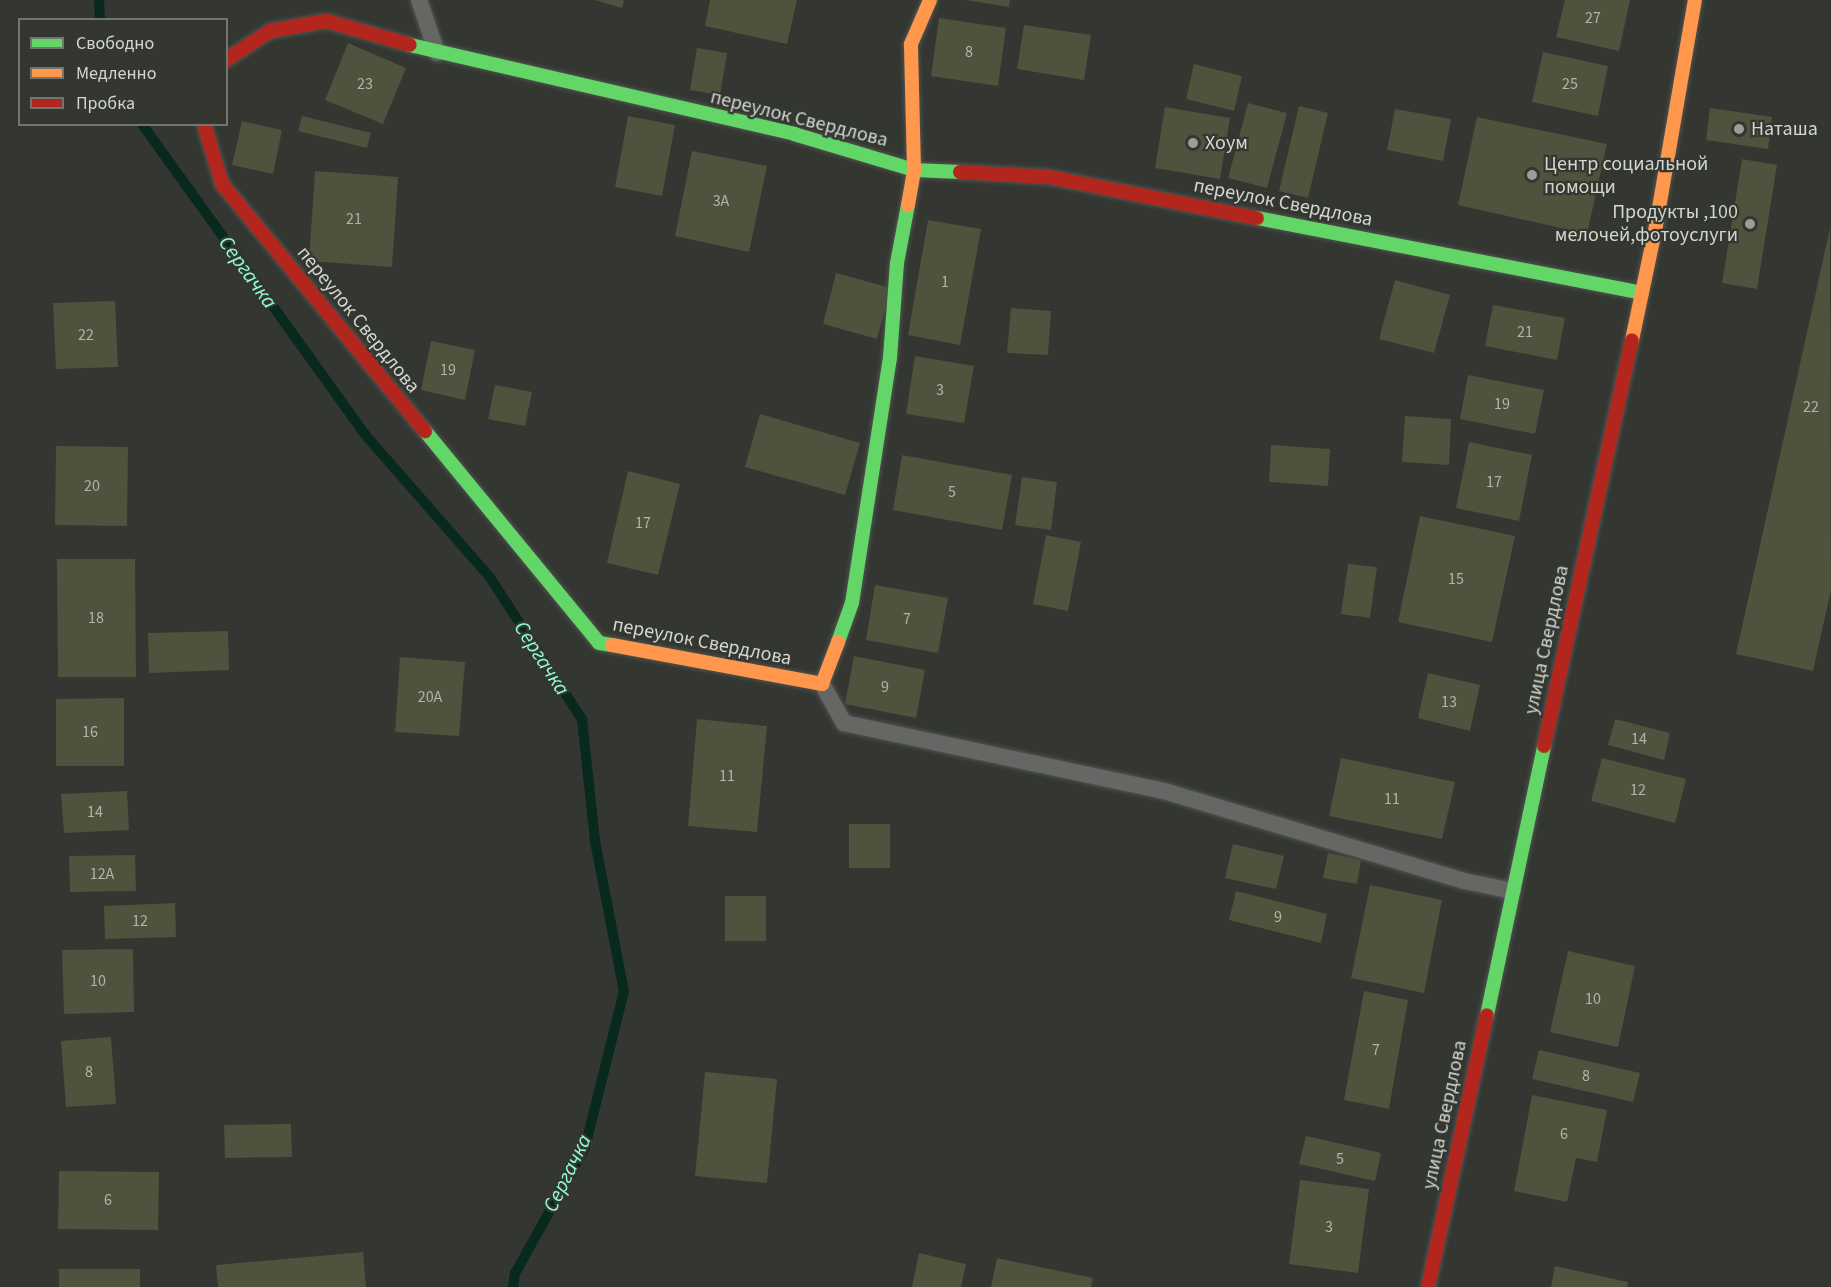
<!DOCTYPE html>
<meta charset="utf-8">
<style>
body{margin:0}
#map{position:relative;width:1831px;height:1287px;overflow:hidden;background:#333631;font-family:"Source Sans 3",sans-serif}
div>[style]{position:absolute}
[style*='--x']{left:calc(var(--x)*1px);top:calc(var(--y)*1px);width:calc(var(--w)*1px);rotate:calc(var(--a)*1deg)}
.stream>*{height:10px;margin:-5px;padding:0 5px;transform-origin:5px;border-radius:5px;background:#08291e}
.building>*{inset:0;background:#4f523c}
.roads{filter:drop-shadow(0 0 2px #50524e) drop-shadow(0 0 2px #50524e)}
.lane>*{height:16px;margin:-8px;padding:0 8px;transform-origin:8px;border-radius:8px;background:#656764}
.fast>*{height:14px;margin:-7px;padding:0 7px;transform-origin:7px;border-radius:7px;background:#63d668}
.slow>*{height:14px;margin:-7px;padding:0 7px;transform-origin:7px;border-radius:7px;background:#ff974d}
.jam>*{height:14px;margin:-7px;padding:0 7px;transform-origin:7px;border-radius:7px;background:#b3261e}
.dots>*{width:16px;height:16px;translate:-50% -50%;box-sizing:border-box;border:3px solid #333730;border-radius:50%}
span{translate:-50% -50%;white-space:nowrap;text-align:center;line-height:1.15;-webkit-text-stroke:4.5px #333730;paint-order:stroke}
.number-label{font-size:16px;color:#b2b4ac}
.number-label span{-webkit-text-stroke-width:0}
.street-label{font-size:20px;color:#d3d5d1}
.poi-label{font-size:20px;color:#d3d5d1}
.left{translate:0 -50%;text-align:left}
.right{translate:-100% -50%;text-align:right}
.water-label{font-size:21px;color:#91fdd3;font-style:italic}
.legend{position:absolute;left:18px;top:18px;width:210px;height:108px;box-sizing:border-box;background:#333730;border:2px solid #737670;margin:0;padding:8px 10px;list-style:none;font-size:18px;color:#d3d5d1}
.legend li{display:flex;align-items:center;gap:12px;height:30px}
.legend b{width:30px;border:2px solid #737670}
</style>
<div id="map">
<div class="stream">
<i style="--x:99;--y:0;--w:20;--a:87"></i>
<i style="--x:142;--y:124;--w:387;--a:54.3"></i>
<i style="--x:368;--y:438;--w:184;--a:48.8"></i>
<i style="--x:489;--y:576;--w:171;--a:57"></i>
<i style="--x:582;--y:719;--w:123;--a:83.9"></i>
<i style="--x:595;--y:841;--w:153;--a:79.1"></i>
<i style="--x:624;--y:991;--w:162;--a:104"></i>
<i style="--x:585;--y:1148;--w:143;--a:119.2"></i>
<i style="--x:515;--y:1273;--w:14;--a:98"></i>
</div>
<div class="building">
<i style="clip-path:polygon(595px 0,624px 0,622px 8px)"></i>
<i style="clip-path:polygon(710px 0,797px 0,787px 44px,705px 26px)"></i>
<i style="clip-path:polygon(965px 0,1010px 0,1009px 7px)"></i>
<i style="clip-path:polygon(1565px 0,1630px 0,1619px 51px,1556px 37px)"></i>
<i style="clip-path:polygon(939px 18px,1006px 28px,998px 86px,931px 76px)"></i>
<i style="clip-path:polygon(1024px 25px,1091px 35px,1084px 80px,1017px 69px)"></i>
<i style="clip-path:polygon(348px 43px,406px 68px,383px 124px,325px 100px)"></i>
<i style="clip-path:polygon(697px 48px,727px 53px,720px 95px,690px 90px)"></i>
<i style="clip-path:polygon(1543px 52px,1608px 66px,1598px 116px,1532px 102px)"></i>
<i style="clip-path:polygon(1194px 64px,1242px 76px,1234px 111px,1186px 99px)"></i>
<i style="clip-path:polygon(1248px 103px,1287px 113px,1267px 188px,1228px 178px)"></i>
<i style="clip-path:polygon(1299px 106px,1328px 113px,1308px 198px,1279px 191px)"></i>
<i style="clip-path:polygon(1165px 107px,1230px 118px,1220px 179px,1155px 168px)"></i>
<i style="clip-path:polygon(1710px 108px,1772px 117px,1768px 149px,1706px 140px)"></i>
<i style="clip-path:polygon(1395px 109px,1451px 119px,1443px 161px,1387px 150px)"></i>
<i style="clip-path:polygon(302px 116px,371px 133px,367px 148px,298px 131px)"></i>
<i style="clip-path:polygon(628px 116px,675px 125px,662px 196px,615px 187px)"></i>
<i style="clip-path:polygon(1477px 117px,1607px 144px,1587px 234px,1458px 205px)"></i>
<i style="clip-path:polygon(242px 121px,282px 130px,273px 174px,232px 165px)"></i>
<i style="clip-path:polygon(692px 151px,767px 166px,749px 252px,675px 236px)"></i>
<i style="clip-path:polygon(1742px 159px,1777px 165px,1757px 289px,1722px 283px)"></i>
<i style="clip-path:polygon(315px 171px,398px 177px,392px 267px,309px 261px)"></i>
<i style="clip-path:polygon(928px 220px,981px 229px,960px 345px,908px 335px)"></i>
<i style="clip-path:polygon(1830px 228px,1831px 590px,1813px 671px,1736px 654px)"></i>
<i style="clip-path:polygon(836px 273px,891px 288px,877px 339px,823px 324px)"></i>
<i style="clip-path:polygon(1395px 280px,1450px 295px,1434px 353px,1379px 339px)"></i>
<i style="clip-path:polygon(115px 301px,118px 367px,56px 369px,53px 303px)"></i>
<i style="clip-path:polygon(1493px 305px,1565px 318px,1557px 360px,1485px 346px)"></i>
<i style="clip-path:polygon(1011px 308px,1051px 311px,1048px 355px,1007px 353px)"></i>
<i style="clip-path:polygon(431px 341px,475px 350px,465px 400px,421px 390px)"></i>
<i style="clip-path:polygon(915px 356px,974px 366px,964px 423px,906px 414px)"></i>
<i style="clip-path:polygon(1468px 375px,1544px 390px,1535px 434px,1460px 419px)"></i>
<i style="clip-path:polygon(495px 385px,532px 392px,525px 426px,488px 419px)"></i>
<i style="clip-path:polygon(760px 414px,860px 443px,845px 495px,745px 467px)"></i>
<i style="clip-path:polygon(1405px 416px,1451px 419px,1449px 465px,1402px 462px)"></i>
<i style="clip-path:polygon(1469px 442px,1532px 455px,1519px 521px,1456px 508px)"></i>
<i style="clip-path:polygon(1271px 445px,1330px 449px,1328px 486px,1269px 482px)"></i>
<i style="clip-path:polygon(56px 446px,128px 447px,127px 526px,55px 525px)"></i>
<i style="clip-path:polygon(902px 455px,1012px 475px,1002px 530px,893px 510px)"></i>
<i style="clip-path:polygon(628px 471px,680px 484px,658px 575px,607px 563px)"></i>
<i style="clip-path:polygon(1022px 477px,1057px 482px,1051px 530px,1015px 525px)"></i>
<i style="clip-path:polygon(1420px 516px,1515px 536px,1492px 642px,1398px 622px)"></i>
<i style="clip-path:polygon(1046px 535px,1081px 542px,1068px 611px,1033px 604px)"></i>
<i style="clip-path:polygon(57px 559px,135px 559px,136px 677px,58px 677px)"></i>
<i style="clip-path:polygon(1348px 564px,1377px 567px,1370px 618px,1341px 614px)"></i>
<i style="clip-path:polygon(875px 585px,948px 598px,938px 653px,866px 640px)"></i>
<i style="clip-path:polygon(228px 631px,229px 670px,149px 673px,148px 633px)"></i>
<i style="clip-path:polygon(854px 656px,925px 670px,916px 718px,845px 704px)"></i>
<i style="clip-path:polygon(400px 657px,465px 662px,459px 736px,395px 732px)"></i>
<i style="clip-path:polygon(1428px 673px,1480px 685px,1470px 731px,1418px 718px)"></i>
<i style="clip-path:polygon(124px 698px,124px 766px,56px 766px,56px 699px)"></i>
<i style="clip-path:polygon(697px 719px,767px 726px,757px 832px,688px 826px)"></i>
<i style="clip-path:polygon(1615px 719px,1670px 733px,1664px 760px,1608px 745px)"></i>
<i style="clip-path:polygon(1341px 758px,1455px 782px,1442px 839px,1329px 816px)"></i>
<i style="clip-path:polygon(1602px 758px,1686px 779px,1675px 823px,1591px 801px)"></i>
<i style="clip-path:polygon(127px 791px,129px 830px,64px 833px,61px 794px)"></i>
<i style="clip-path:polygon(849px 824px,890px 824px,890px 868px,849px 868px)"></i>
<i style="clip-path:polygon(1233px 844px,1284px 856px,1276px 889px,1225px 878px)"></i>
<i style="clip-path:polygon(1328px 853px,1361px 860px,1357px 884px,1323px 878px)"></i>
<i style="clip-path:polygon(135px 855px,136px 891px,70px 892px,69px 856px)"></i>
<i style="clip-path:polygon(1370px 885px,1442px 900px,1424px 993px,1351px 978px)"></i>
<i style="clip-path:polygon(1236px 891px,1327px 914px,1321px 943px,1229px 920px)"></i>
<i style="clip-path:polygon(725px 896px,766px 896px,766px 941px,725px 941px)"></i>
<i style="clip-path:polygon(175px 903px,176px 937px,105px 939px,104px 906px)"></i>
<i style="clip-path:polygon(133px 949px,134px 1012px,64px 1014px,62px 950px)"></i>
<i style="clip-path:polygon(1568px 951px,1635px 966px,1618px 1047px,1550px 1032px)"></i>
<i style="clip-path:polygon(1364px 991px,1408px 1000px,1389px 1109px,1344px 1100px)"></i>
<i style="clip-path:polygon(111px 1037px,116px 1104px,66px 1107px,61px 1041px)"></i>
<i style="clip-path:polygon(1539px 1050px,1640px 1073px,1633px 1102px,1532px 1079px)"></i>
<i style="clip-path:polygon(705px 1072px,777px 1079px,767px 1183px,695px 1176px)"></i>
<i style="clip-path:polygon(1532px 1095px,1607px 1110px,1597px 1162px,1576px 1158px,1567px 1202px,1514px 1191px)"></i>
<i style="clip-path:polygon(291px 1124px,292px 1157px,225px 1158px,224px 1125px)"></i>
<i style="clip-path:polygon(1306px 1136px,1381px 1153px,1375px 1181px,1299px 1164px)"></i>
<i style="clip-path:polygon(59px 1171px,159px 1172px,158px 1230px,58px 1229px)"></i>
<i style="clip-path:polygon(1300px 1180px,1369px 1189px,1358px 1273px,1289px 1264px)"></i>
<i style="clip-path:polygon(363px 1252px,366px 1287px,218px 1287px,216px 1265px)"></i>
<i style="clip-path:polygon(919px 1253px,966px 1264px,961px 1287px,912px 1287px)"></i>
<i style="clip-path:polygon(997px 1258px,1093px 1278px,1091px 1287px,991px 1287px)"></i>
<i style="clip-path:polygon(1555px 1266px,1628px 1282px,1627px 1287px,1551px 1287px)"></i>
<i style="clip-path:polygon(59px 1269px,140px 1269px,140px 1287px,59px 1287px)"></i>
</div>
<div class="roads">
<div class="lane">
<i style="--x:419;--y:0;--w:56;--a:71.2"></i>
<i style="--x:822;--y:684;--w:45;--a:60.6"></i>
<i style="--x:844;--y:723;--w:327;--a:12"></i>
<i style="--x:1164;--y:791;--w:313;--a:16.7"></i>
<i style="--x:1464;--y:881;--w:50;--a:11.5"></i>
</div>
<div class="fast">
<i style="--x:410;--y:45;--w:394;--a:13"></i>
<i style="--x:794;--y:134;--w:125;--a:16.7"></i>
<i style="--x:914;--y:170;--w:46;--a:2.5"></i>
<i style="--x:1257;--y:218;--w:392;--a:11"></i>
<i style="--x:425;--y:431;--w:274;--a:50.6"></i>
<i style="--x:599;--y:643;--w:13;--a:9"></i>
<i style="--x:838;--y:642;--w:41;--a:-70.3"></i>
<i style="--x:852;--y:603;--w:248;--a:-81.2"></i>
<i style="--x:890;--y:358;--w:95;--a:-85.8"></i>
<i style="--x:897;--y:263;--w:59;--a:-79.3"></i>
<i style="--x:1487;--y:1015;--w:275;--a:-78"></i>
</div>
<div class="slow">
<i style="--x:908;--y:205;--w:36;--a:-80"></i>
<i style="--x:914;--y:170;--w:126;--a:-91.4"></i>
<i style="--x:911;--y:44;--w:48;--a:-66.6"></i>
<i style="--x:1632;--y:340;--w:111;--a:-78.1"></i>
<i style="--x:1655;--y:231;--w:234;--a:-80.2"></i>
<i style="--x:612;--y:645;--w:214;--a:10.5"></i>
<i style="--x:822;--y:684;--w:45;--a:-69.1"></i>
</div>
<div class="jam">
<i style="--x:226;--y:60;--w:53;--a:-33.4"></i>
<i style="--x:270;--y:31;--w:57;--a:-10.1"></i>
<i style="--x:326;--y:21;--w:87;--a:15.9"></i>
<i style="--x:204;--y:124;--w:63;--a:73.3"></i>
<i style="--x:222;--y:184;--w:320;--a:50.6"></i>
<i style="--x:960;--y:172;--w:89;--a:3.2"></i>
<i style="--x:1049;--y:177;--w:212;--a:11.2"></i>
<i style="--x:1544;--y:746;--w:415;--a:-77.8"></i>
<i style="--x:1428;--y:1287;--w:278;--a:-77.8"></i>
</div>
</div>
<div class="dots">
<i style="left:1739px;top:129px;background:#9b9d99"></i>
<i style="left:1193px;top:143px;background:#9b9d99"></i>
<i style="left:1532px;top:175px;background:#9b9d99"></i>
<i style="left:1750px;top:224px;background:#9b9d99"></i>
</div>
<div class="number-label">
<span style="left:1593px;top:18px">27</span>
<span style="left:969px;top:52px">8</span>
<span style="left:365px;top:84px">23</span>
<span style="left:1570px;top:84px">25</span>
<span style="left:721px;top:201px">3А</span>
<span style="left:354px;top:219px">21</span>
<span style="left:945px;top:282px">1</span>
<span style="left:1525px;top:332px">21</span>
<span style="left:86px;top:335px">22</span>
<span style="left:448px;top:370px">19</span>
<span style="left:940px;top:390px">3</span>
<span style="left:1502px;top:404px">19</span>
<span style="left:1811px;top:407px">22</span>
<span style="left:1494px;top:482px">17</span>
<span style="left:92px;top:486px">20</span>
<span style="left:952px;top:492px">5</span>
<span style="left:643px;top:523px">17</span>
<span style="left:1456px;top:579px">15</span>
<span style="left:96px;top:618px">18</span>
<span style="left:907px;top:619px">7</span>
<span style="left:885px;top:687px">9</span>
<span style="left:430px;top:697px">20А</span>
<span style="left:1449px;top:702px">13</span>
<span style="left:90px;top:732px">16</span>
<span style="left:1639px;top:739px">14</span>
<span style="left:727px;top:776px">11</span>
<span style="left:1638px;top:790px">12</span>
<span style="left:1392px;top:799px">11</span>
<span style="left:95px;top:812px">14</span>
<span style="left:102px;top:874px">12А</span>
<span style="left:1278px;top:917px">9</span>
<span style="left:140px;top:921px">12</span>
<span style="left:98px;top:981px">10</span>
<span style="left:1593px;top:999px">10</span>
<span style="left:1376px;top:1050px">7</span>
<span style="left:89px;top:1072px">8</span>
<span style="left:1586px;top:1076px">8</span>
<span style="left:1564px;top:1134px">6</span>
<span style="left:1340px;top:1159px">5</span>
<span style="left:108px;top:1200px">6</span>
<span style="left:1329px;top:1227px">3</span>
</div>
<div class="street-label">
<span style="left:799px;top:119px;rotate:14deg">переулок Свердлова</span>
<span style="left:1283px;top:203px;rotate:11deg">переулок Свердлова</span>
<span style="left:358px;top:320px;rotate:51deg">переулок Свердлова</span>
<span style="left:1547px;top:640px;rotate:-78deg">улица Свердлова</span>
<span style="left:702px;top:642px;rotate:11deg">переулок Свердлова</span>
<span style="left:1445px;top:1115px;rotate:-78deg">улица Свердлова</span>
</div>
<div class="poi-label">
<span class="left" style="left:1751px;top:129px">Наташа</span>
<span class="left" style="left:1205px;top:143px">Хоум</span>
<span class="left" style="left:1544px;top:176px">Центр социальной<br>помощи</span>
<span class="right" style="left:1738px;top:224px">Продукты ,100<br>мелочей,фотоуслуги</span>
</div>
<div class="water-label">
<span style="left:248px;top:272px;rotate:54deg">Сергачка</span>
<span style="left:542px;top:658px;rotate:57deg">Сергачка</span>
<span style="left:567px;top:1173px;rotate:-64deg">Сергачка</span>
</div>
<ul class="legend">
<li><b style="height:8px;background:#63d668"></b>Свободно</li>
<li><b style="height:8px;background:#ff974d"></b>Медленно</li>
<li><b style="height:8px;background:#b3261e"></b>Пробка</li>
</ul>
</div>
